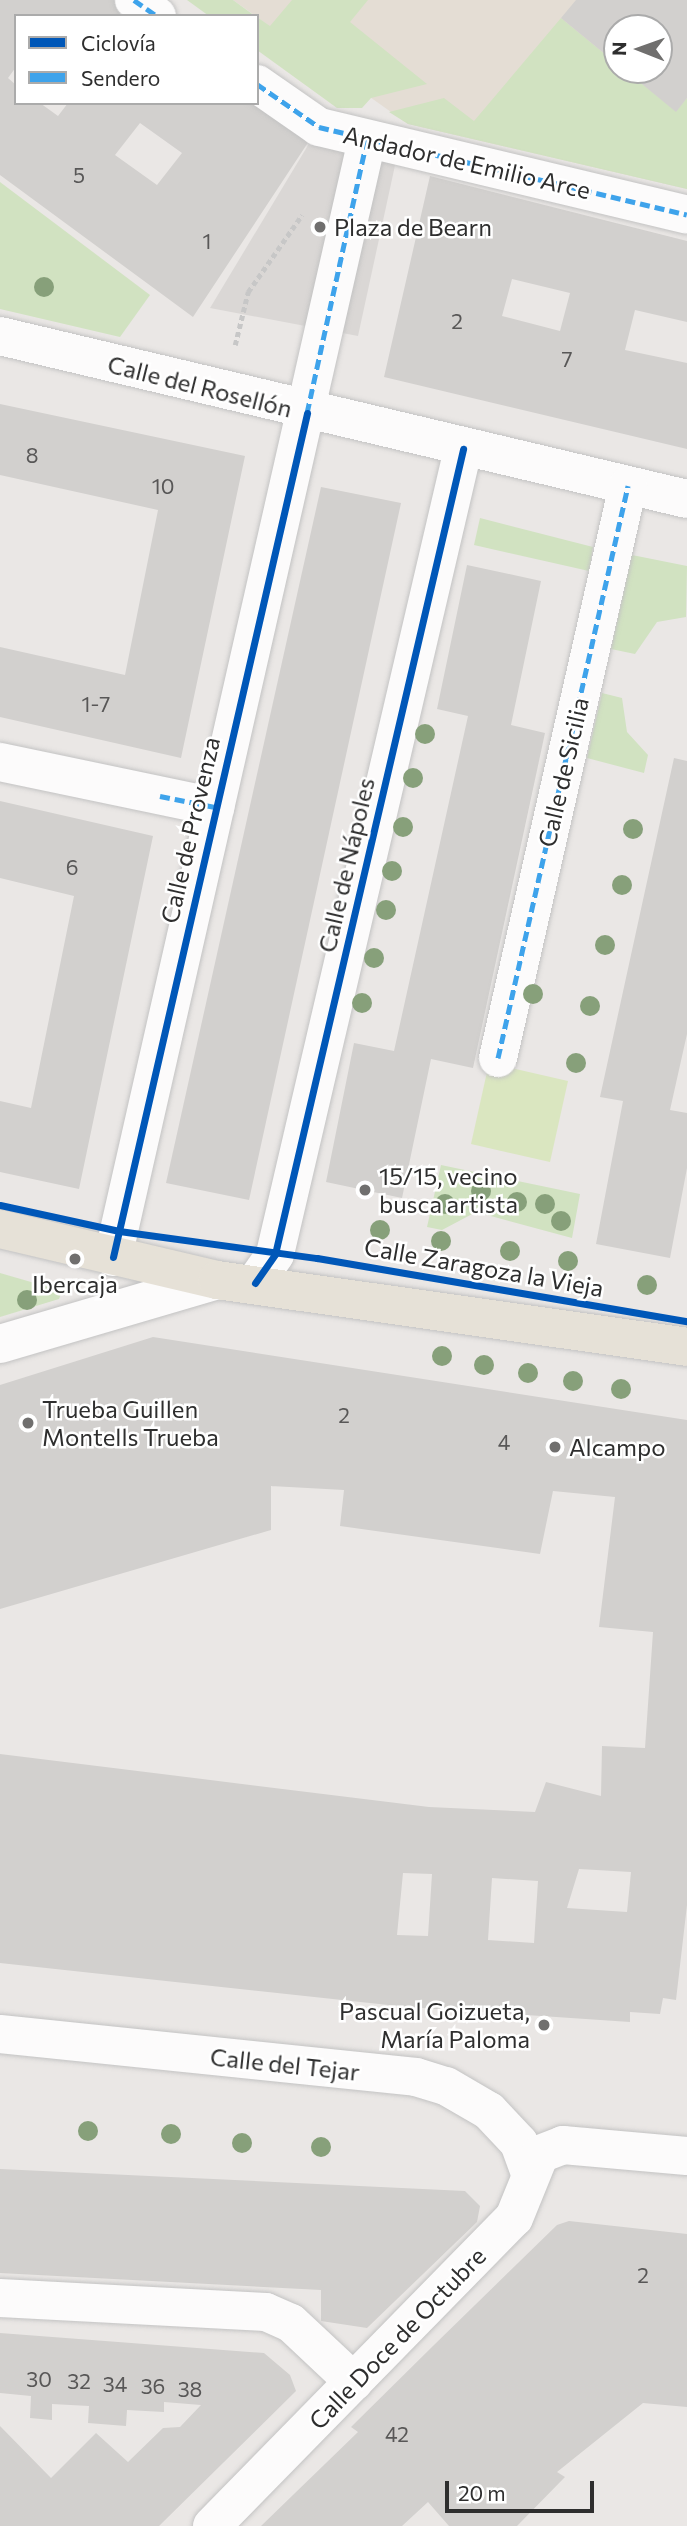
<!DOCTYPE html>
<meta charset="utf-8">
<style>
body{margin:0}
#map{position:relative;width:687px;height:2526px;overflow:hidden;background:#eae7e5;font-family:Commissioner,sans-serif}
div>[style]{position:absolute}
[style*='--x']{left:calc(var(--x)*1px);top:calc(var(--y)*1px);width:calc(var(--w)*1px);rotate:calc(var(--a)*1deg)}
.education>*{inset:0;background:#e4ddd4}
.green>*{inset:0;background:#d1e2c1}
.pitch>*{inset:0;background:#dae6c0}
.plaza>*{inset:0;background:#dad7d5}
.building>*{inset:0;background:#d2d0ce}
.path>*{height:4.5px;margin-top:-2.25px;transform-origin:0;background:repeating-linear-gradient(90deg,#c7c7c7 0 5px,transparent 0 8.5px)}
.roads{filter:drop-shadow(0 0 2px #c3c3c3) drop-shadow(0 0 2px #c3c3c3)}
.minor>*{height:38px;margin:-19px;padding:0 19px;transform-origin:19px;border-radius:19px;background:#fcfbfb}
.major>*{height:38px;margin:-19px;padding:0 19px;transform-origin:19px;border-radius:19px;background:#e6e1d7}
.quiet>*{height:5px;margin-top:-2.5px;transform-origin:0;background:repeating-linear-gradient(90deg,#3ea3eb 0 10px,transparent 0 15px)}
.cycleway>*{height:7px;margin:-3.5px;padding:0 3.5px;transform-origin:3.5px;border-radius:3.5px;background:#0057b8}
.trees>*{width:20px;height:20px;margin:-10px;border-radius:50%;background:#87a07a}
.dots>*{width:19px;height:19px;translate:-50% -50%;box-sizing:border-box;border:4px solid #fff;border-radius:50%}
span{translate:-50% -50%;white-space:nowrap;text-align:center;line-height:1.15;-webkit-text-stroke:5px #fff;paint-order:stroke}
.number-label{font-size:21px;color:#585757}
.number-label span{-webkit-text-stroke-width:0}
.street-label{font-size:24px;color:#2e2e2e}
.poi-label{font-size:24px;color:#2e2e2e}
.left{translate:0 -50%;text-align:left}
.right{translate:-100% -50%;text-align:right}
.legend{position:absolute;left:14px;top:14px;width:245px;height:91px;box-sizing:border-box;background:#fff;border:2px solid #ababab;margin:0;padding:9px 12px;list-style:none;font-size:21px;color:#2e2e2e}
.legend li{display:flex;align-items:center;gap:14px;height:35px}
.legend b{width:35px;border:2px solid #ababab}
.north{position:absolute;left:603px;top:14px;width:70px;height:70px;box-sizing:border-box;background:#fff;border:2px solid #ababab;border-radius:50%;rotate:271deg;font-size:19px;font-weight:700;line-height:28px;text-align:center;color:#2e2e2e}
.north::after{content:'';display:block;margin:auto;width:24px;height:32px;background:#706f6e;clip-path:polygon(50% 0,100% 100%,50% 72%,0 100%)}
.scale{position:absolute;left:445px;top:2481px;width:149px;height:32px;box-sizing:border-box;border:4px solid #2e2e2e;border-top:0;padding-left:9px;font-size:21px;line-height:24px;white-space:nowrap;color:#2e2e2e;-webkit-text-stroke:5px #fff;paint-order:stroke}
</style>
<div id="map">
<div class="education">
<i style="clip-path:polygon(evenodd,233px 0,687px 0,687px 189px,408px 124px,233px 0,617px 28px,659px 28px,659px 70px,617px 70px,617px 28px)"></i>
</div>
<div class="green">
<i style="clip-path:polygon(187px 0,233px 0,255px 16px,209px 16px)"></i>
<i style="clip-path:polygon(292px 0,368px 0,350px 22px,427px 84px,371px 98px,362px 108px,337px 108px,257px 50px,257px 17px,270px 26px)"></i>
<i style="clip-path:polygon(561px 18px,617px 64px,617px 70px,625px 70px,676px 111px,687px 98px,687px 189px,408px 124px,389px 112px,444px 98px,474px 121px)"></i>
<i style="clip-path:polygon(0 182px,150px 295px,120px 337px,0 309px)"></i>
<i style="clip-path:polygon(480px 518px,593px 547px,589px 571px,474px 545px)"></i>
<i style="clip-path:polygon(632px 555px,687px 566px,686px 617px,657px 622px,635px 654px,611px 649px)"></i>
<i style="clip-path:polygon(602px 693px,622px 698px,627px 732px,648px 755px,644px 773px,587px 758px)"></i>
<i style="clip-path:polygon(441px 1165px,580px 1194px,572px 1238px,476px 1212px,442px 1230px,427px 1227px)"></i>
<i style="clip-path:polygon(0 1273px,62px 1291px,59px 1299px,0 1317px)"></i>
</div>
<div class="pitch">
<i style="clip-path:polygon(489px 1063px,568px 1081px,550px 1162px,471px 1144px)"></i>
</div>
<div class="plaza">
<i style="clip-path:polygon(319px 127px,399px 147px,358px 336px,210px 308px)"></i>
</div>
<div class="building">
<i style="clip-path:polygon(evenodd,0 0,114px 0,137px 16px,16px 16px,16px 67px,8px 78px,16px 85px,16px 103px,40px 103px,58px 116px,68px 103px,257px 103px,311px 138px,193px 317px,0 175px,0 0,140px 123px,182px 153px,157px 185px,115px 155px,140px 123px)"></i>
<i style="clip-path:polygon(576px 0,687px 0,687px 98px,676px 112px,625px 70px,659px 70px,659px 28px,617px 28px,617px 64px,561px 18px)"></i>
<i style="clip-path:polygon(evenodd,430px 176px,687px 241px,687px 322px,635px 310px,625px 350px,687px 363px,687px 449px,384px 377px,430px 176px,512px 279px,570px 293px,560px 331px,502px 316px,512px 279px)"></i>
<i style="clip-path:polygon(0 404px,245px 456px,181px 758px,0 717px,0 647px,125px 675px,158px 510px,0 475px)"></i>
<i style="clip-path:polygon(321px 487px,401px 503px,249px 1200px,166px 1183px)"></i>
<i style="clip-path:polygon(467px 565px,541px 581px,511px 725px,545px 733px,473px 1068px,431px 1059px,402px 1198px,326px 1182px,354px 1043px,394px 1051px,468px 716px,437px 709px)"></i>
<i style="clip-path:polygon(674px 758px,687px 761px,687px 1034px,670px 1110px,687px 1113px,687px 1168px,670px 1258px,596px 1244px,623px 1101px,600px 1097px)"></i>
<i style="clip-path:polygon(0 801px,153px 836px,79px 1189px,0 1172px,0 1101px,31px 1108px,74px 896px,0 878px)"></i>
<i style="clip-path:polygon(evenodd,153px 1337px,687px 1420px,687px 1905px,676px 2000px,663px 1998px,660px 2014px,630px 2012px,630px 2022px,407px 2007px,0 1963px,0 1754px,429px 1807px,535px 1812px,546px 1782px,601px 1796px,602px 1746px,645px 1748px,653px 1632px,599px 1627px,615px 1497px,553px 1491px,540px 1554px,340px 1526px,344px 1490px,271px 1486px,271px 1530px,0 1609px,0 1385px,153px 1337px,579px 1869px,631px 1872px,627px 1912px,567px 1908px,579px 1869px,153px 1337px,403px 1873px,432px 1874px,428px 1936px,397px 1935px,403px 1873px,153px 1337px,492px 1878px,538px 1881px,534px 1943px,488px 1940px,492px 1878px)"></i>
<i style="clip-path:polygon(0 2169px,465px 2191px,480px 2206px,477px 2222px,367px 2328px,321px 2321px,321px 2290px,0 2273px)"></i>
<i style="clip-path:polygon(569px 2221px,687px 2234px,687px 2407px,643px 2403px,557px 2472px,565px 2477px,517px 2526px,449px 2526px,428px 2502px,402px 2526px,261px 2526px,358px 2432px,351px 2427px,434px 2345px,557px 2225px)"></i>
<i style="clip-path:polygon(0 2333px,264px 2353px,290px 2375px,296px 2391px,159px 2526px,0 2526px,0 2426px,51px 2478px,96px 2433px,128px 2462px,163px 2428px,180px 2427px,201px 2405px,164px 2402px,164px 2412px,127px 2410px,126px 2426px,88px 2423px,89px 2406px,52px 2404px,52px 2420px,30px 2418px,31px 2396px,0 2393px)"></i>
</div>
<div class="path">
<i style="--x:235;--y:345;--w:55;--a:-76.2"></i>
<i style="--x:248;--y:292;--w:94;--a:-55"></i>
</div>
<div class="roads">
<div class="minor">
<i style="--x:134;--y:0;--w:28;--a:35"></i>
<i style="--x:257;--y:84;--w:75;--a:34.7"></i>
<i style="--x:319;--y:127;--w:378;--a:13.4"></i>
<i style="--x:0;--y:336;--w:706;--a:13.35"></i>
<i style="--x:0;--y:762;--w:220;--a:11.8"></i>
<i style="--x:498;--y:1058;--w:587;--a:-77.2"></i>
<i style="--x:113;--y:1257;--w:1146;--a:-77.19"></i>
<i style="--x:255;--y:1283;--w:35;--a:-55"></i>
<i style="--x:275;--y:1254;--w:827;--a:-76.85"></i>
<i style="--x:0;--y:1344;--w:226;--a:-16.4"></i>
<i style="--x:0;--y:2034;--w:418;--a:5.9"></i>
<i style="--x:416;--y:2077;--w:31;--a:17"></i>
<i style="--x:446;--y:2086;--w:50;--a:30.2"></i>
<i style="--x:489;--y:2111;--w:44;--a:46.8"></i>
<i style="--x:519;--y:2143;--w:30;--a:70"></i>
<i style="--x:0;--y:2298;--w:266;--a:3"></i>
<i style="--x:266;--y:2312;--w:27;--a:24"></i>
<i style="--x:291;--y:2323;--w:86;--a:43.1"></i>
<i style="--x:212;--y:2526;--w:431;--a:-45.6"></i>
<i style="--x:514;--y:2218;--w:69;--a:-67.9"></i>
<i style="--x:540;--y:2154;--w:25;--a:-21"></i>
<i style="--x:563;--y:2145;--w:124;--a:5.1"></i>
</div>
<div class="major">
<i style="--x:0;--y:1229;--w:223;--a:13.2"></i>
<i style="--x:217;--y:1280;--w:475;--a:8.1"></i>
</div>
</div>
<div class="quiet">
<i style="--x:134;--y:0;--w:28;--a:35"></i>
<i style="--x:257;--y:84;--w:75;--a:34.7"></i>
<i style="--x:319;--y:127;--w:378;--a:13.4"></i>
<i style="--x:307;--y:413;--w:280;--a:-77.6"></i>
<i style="--x:160;--y:796;--w:56;--a:11.3"></i>
<i style="--x:498;--y:1058;--w:587;--a:-77.2"></i>
</div>
<div class="cycleway">
<i style="--x:0;--y:1205;--w:122;--a:12.3"></i>
<i style="--x:119;--y:1231;--w:200;--a:7.8"></i>
<i style="--x:317;--y:1258;--w:375;--a:9.7"></i>
<i style="--x:113;--y:1257;--w:866;--a:-77.05"></i>
<i style="--x:255;--y:1283;--w:35;--a:-55"></i>
<i style="--x:275;--y:1254;--w:827;--a:-76.85"></i>
</div>
<div class="trees">
<i style="left:44px;top:287px"></i>
<i style="left:425px;top:734px"></i>
<i style="left:413px;top:778px"></i>
<i style="left:403px;top:827px"></i>
<i style="left:633px;top:829px"></i>
<i style="left:392px;top:871px"></i>
<i style="left:622px;top:885px"></i>
<i style="left:386px;top:910px"></i>
<i style="left:605px;top:945px"></i>
<i style="left:374px;top:958px"></i>
<i style="left:533px;top:994px"></i>
<i style="left:362px;top:1003px"></i>
<i style="left:590px;top:1006px"></i>
<i style="left:576px;top:1063px"></i>
<i style="left:481px;top:1191px"></i>
<i style="left:517px;top:1202px"></i>
<i style="left:445px;top:1204px"></i>
<i style="left:545px;top:1204px"></i>
<i style="left:561px;top:1221px"></i>
<i style="left:380px;top:1230px"></i>
<i style="left:441px;top:1241px"></i>
<i style="left:510px;top:1251px"></i>
<i style="left:568px;top:1261px"></i>
<i style="left:647px;top:1285px"></i>
<i style="left:27px;top:1300px"></i>
<i style="left:442px;top:1356px"></i>
<i style="left:484px;top:1365px"></i>
<i style="left:528px;top:1373px"></i>
<i style="left:573px;top:1381px"></i>
<i style="left:621px;top:1389px"></i>
<i style="left:88px;top:2131px"></i>
<i style="left:171px;top:2134px"></i>
<i style="left:242px;top:2143px"></i>
<i style="left:321px;top:2147px"></i>
</div>
<div class="dots">
<i style="left:320px;top:227px;background:#706f6e"></i>
<i style="left:365px;top:1190px;background:#706f6e"></i>
<i style="left:75px;top:1259px;background:#706f6e"></i>
<i style="left:28px;top:1423px;background:#706f6e"></i>
<i style="left:555px;top:1447px;background:#706f6e"></i>
<i style="left:544px;top:2025px;background:#706f6e"></i>
</div>
<div class="number-label">
<span style="left:79px;top:175px">5</span>
<span style="left:207px;top:241px">1</span>
<span style="left:457px;top:321px">2</span>
<span style="left:567px;top:359px">7</span>
<span style="left:32px;top:455px">8</span>
<span style="left:163px;top:486px">10</span>
<span style="left:96px;top:704px">1-7</span>
<span style="left:72px;top:867px">6</span>
<span style="left:344px;top:1415px">2</span>
<span style="left:504px;top:1442px">4</span>
<span style="left:643px;top:2275px">2</span>
<span style="left:39px;top:2379px">30</span>
<span style="left:79px;top:2381px">32</span>
<span style="left:115px;top:2384px">34</span>
<span style="left:153px;top:2386px">36</span>
<span style="left:190px;top:2389px">38</span>
<span style="left:397px;top:2434px">42</span>
</div>
<div class="street-label">
<span style="left:467px;top:162px;rotate:13deg">Andador de Emilio Arce</span>
<span style="left:200px;top:386px;rotate:14deg">Calle del Rosellón</span>
<span style="left:563px;top:772px;rotate:-77deg">Calle de Sicilia</span>
<span style="left:190px;top:830px;rotate:-77deg">Calle de Provenza</span>
<span style="left:346px;top:865px;rotate:-77deg">Calle de Nápoles</span>
<span style="left:484px;top:1267px;rotate:10deg">Calle Zaragoza la Vieja</span>
<span style="left:285px;top:2064px;rotate:6deg">Calle del Tejar</span>
<span style="left:397px;top:2338px;rotate:-46deg">Calle Doce de Octubre</span>
</div>
<div class="poi-label">
<span class="left" style="left:334px;top:227px">Plaza de Bearn</span>
<span class="left" style="left:379px;top:1190px">15/15, vecino<br>busca artista</span>
<span style="left:75px;top:1284px">Ibercaja</span>
<span class="left" style="left:42px;top:1423px">Trueba Guillen<br>Montells Trueba</span>
<span class="left" style="left:569px;top:1447px">Alcampo</span>
<span class="right" style="left:530px;top:2025px">Pascual Goizueta,<br>María Paloma</span>
</div>
<ul class="legend">
<li><b style="height:9px;background:#0057b8"></b>Ciclovía</li>
<li><b style="height:9px;background:#3ea3eb"></b>Sendero</li>
</ul>
<div class="north">N</div>
<div class="scale">20 m</div>
</div>
